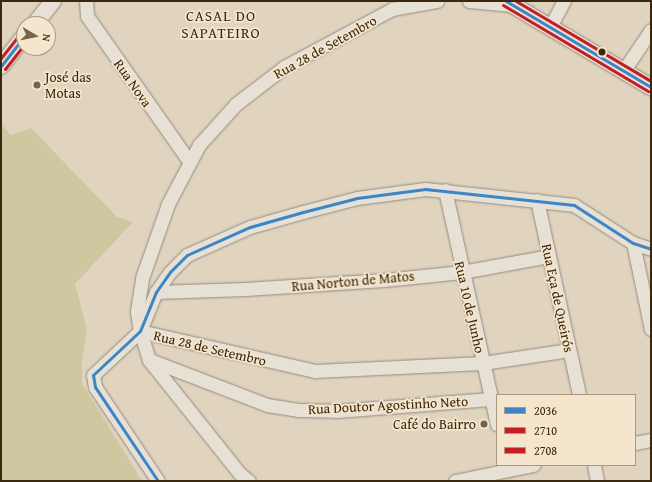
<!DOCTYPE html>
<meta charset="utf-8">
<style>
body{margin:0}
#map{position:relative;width:652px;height:482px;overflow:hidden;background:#e0d4bf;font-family:"Gentium Book Plus",serif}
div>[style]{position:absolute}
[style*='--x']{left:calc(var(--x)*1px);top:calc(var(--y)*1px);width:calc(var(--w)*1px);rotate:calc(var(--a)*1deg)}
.green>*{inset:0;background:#cec7a0}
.roads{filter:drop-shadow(0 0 1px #958b7d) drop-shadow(0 0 1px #958b7d)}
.minor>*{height:13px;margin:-6.5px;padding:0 6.5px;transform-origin:6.5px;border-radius:6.5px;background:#e6e0d5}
.tertiary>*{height:16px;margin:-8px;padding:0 8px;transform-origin:8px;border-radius:8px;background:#e6e0d5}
.bus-1>*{height:3px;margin:-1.5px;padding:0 1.5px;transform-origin:1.5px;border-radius:1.5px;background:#3d85c6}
.bus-2>*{height:3px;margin:-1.5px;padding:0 1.5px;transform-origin:1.5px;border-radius:1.5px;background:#c61d23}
.bus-3>*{height:3px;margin:-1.5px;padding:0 1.5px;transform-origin:1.5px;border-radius:1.5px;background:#c61d23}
.dots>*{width:11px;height:11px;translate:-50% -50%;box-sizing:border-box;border:2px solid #f4e5cc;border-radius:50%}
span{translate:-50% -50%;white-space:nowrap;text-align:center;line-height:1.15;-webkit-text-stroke:3.5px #f4e5cc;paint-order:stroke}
.street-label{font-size:14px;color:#3a270e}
.poi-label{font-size:14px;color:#3a270e}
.left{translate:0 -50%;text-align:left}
.right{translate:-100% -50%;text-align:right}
.neighbourhood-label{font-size:15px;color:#3a270e;letter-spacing:1px}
.frame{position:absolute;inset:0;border:2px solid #3a270e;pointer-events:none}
.legend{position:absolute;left:496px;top:394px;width:140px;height:72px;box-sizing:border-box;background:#f4e5cc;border:1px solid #aa9980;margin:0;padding:5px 7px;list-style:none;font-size:12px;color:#3a270e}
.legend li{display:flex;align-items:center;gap:8px;height:20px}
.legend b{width:20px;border:1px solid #aa9980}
.north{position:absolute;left:16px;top:16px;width:40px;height:40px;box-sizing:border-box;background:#f4e5cc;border:1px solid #aa9980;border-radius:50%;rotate:99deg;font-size:11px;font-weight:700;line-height:16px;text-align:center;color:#3a270e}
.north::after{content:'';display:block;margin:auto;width:14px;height:18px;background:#74644c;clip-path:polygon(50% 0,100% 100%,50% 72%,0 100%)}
</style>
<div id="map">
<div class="green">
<i style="clip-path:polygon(1px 124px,11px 135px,31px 128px,117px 217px,133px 222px,75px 284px,87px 329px,82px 362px,82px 383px,142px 481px,1px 481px)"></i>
</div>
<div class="roads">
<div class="minor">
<i style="--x:86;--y:1;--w:15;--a:86"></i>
<i style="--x:87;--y:16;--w:177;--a:54.9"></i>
<i style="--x:469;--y:1;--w:43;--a:5.3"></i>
<i style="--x:550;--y:27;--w:30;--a:-62"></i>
<i style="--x:624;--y:70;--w:48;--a:-56"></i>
<i style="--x:445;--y:190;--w:240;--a:77.5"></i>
<i style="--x:537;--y:200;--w:199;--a:77.8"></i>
<i style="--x:633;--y:243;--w:88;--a:78.2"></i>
<i style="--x:156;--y:292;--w:89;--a:-1.9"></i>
<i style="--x:245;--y:289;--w:139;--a:-3.7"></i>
<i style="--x:384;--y:280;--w:78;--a:-5.9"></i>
<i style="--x:462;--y:272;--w:88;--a:-10.4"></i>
<i style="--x:140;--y:331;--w:180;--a:12.9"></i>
<i style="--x:315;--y:371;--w:168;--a:-2.7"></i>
<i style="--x:483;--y:363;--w:87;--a:-8.6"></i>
<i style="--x:150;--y:360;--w:125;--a:21"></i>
<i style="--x:267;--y:405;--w:31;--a:9"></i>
<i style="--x:298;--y:410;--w:39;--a:1"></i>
<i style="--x:337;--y:411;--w:154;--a:-4.5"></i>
<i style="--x:635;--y:443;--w:16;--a:-11"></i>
<i style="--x:594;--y:465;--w:16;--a:79"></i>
<i style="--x:158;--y:481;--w:113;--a:-123.8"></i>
<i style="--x:95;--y:387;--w:12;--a:-99"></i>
<i style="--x:93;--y:375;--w:64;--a:-43.1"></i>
<i style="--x:140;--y:331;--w:42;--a:-67.7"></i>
<i style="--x:156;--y:292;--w:24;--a:-55"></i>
<i style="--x:170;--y:272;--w:24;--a:-45"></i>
<i style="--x:187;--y:255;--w:69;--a:-24"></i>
<i style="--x:250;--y:227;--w:55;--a:-15.8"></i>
<i style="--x:303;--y:212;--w:56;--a:-14.5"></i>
<i style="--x:357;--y:198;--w:69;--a:-7.5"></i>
<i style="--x:425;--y:189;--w:150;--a:6.1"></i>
<i style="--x:574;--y:205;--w:70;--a:32.8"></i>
<i style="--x:633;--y:243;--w:19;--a:18"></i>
<i style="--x:249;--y:481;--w:11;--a:-142"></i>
<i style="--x:240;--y:474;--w:146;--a:-128.6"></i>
<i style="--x:149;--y:360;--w:30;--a:-107"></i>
<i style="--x:140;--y:331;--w:20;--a:-99"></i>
<i style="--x:137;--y:311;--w:33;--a:-81"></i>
<i style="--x:142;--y:278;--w:78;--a:-70.6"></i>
<i style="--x:168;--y:204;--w:67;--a:-62.3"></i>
<i style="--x:199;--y:145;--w:55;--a:-47.9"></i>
<i style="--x:236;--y:104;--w:61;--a:-37.6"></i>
<i style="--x:284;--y:67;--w:123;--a:-28.2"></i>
<i style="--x:392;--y:9;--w:46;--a:-10.1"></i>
<i style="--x:455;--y:481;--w:80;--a:-11.6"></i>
</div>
<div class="tertiary">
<i style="--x:506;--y:1;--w:169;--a:30.7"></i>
<i style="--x:35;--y:24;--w:29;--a:-52"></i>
<i style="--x:1;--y:66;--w:37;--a:-52"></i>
</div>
</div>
<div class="bus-1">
<i style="--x:506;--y:1;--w:169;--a:30.7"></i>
<i style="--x:1;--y:66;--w:37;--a:-52"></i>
<i style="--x:158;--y:481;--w:113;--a:-123.8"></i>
<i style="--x:95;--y:387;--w:12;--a:-99"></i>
<i style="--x:93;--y:375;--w:64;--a:-43.1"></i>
<i style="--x:140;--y:331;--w:42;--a:-67.7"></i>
<i style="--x:156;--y:292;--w:24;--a:-55"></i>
<i style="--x:170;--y:272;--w:24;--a:-45"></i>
<i style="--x:187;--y:255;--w:69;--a:-24"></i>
<i style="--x:250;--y:227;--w:55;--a:-15.8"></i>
<i style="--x:303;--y:212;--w:56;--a:-14.5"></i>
<i style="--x:357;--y:198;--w:69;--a:-7.5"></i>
<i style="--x:425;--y:189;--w:150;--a:6.1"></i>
<i style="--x:574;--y:205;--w:70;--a:32.8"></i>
<i style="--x:633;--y:243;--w:19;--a:18"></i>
</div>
<div class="bus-2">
<i style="--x:503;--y:5;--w:169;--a:30.7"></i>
<i style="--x:5;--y:69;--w:31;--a:-52"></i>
</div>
<div class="bus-3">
<i style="--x:516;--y:1;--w:157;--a:30.7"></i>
<i style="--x:1;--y:58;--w:31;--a:-52"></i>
</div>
<div class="dots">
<i style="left:602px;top:52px;background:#3a270e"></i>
<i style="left:37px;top:85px;background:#74644c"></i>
<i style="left:484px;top:424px;background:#74644c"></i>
</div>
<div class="street-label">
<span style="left:325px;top:47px;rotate:-29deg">Rua 28 de Setembro</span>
<span style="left:133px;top:83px;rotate:55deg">Rua Nova</span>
<span style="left:353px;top:281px;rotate:-5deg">Rua Norton de Matos</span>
<span style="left:558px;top:298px;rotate:78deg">Rua Eça de Queirós</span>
<span style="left:470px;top:307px;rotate:77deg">Rua 10 de Junho</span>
<span style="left:210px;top:348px;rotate:13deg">Rua 28 de Setembro</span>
<span style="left:388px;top:405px;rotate:-3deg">Rua Doutor Agostinho Neto</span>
</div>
<div class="poi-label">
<span class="left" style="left:45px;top:85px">José das<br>Motas</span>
<span class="right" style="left:476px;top:424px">Café do Bairro</span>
</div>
<div class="neighbourhood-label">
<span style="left:221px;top:24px">CASAL DO<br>SAPATEIRO</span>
</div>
<div class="frame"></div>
<ul class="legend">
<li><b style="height:5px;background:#3d85c6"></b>2036</li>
<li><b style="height:5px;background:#c61d23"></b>2710</li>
<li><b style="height:5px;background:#c61d23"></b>2708</li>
</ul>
<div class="north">N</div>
</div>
